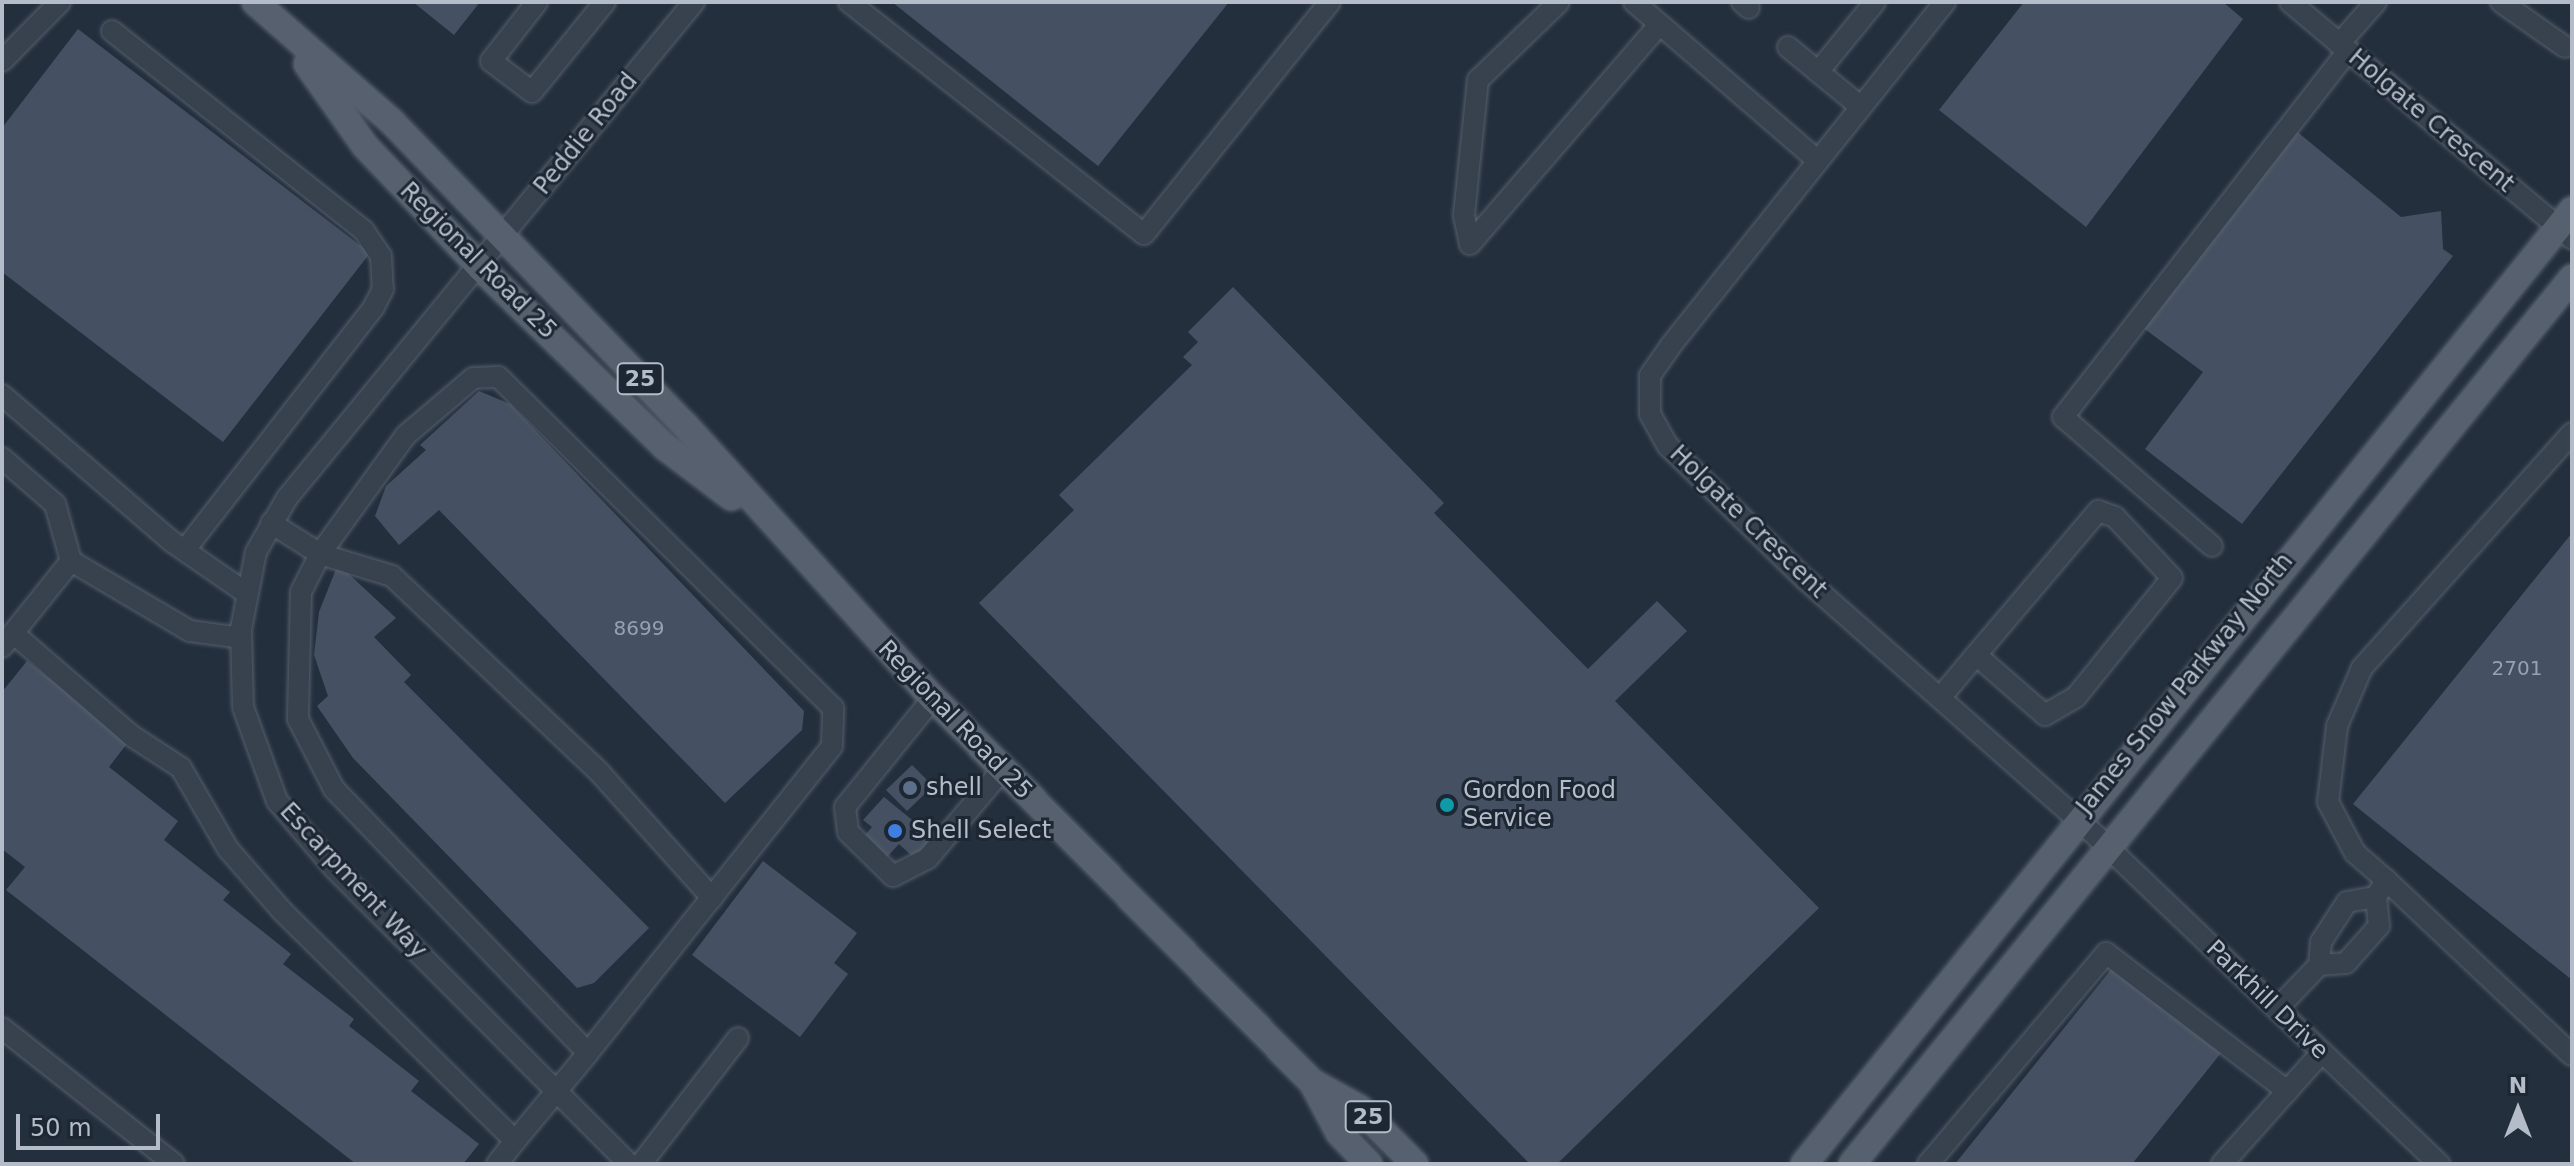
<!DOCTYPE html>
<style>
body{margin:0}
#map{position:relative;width:2574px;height:1166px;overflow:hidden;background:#242f3e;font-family:"DejaVu Sans",sans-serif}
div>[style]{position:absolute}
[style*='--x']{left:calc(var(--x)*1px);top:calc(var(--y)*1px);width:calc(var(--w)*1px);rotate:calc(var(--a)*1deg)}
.building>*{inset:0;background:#455162}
.roads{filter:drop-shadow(0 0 2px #565f6c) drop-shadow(0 0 2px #565f6c)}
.minor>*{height:20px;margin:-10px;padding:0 10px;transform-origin:10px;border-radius:10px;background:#38414e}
.major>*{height:26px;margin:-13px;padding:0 13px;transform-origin:13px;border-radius:13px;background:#56606e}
.dots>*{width:22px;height:22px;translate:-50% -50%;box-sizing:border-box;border:4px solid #1d2633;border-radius:50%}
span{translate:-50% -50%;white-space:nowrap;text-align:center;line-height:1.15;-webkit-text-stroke:6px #1d2633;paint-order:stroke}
.number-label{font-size:20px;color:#98a1af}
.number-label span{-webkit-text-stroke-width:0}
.shield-label span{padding:2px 6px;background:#1d2633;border:2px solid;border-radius:6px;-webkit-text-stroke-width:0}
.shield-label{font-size:22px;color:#b4bcc9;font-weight:700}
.street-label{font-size:24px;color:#b4bcc9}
.poi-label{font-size:24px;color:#b4bcc9}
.left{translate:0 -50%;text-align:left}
.frame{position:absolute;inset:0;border:4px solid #b4bcc9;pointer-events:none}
.north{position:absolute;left:2478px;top:1070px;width:80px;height:80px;-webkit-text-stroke:6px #1d2633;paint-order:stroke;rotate:0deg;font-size:22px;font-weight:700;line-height:32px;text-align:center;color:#b4bcc9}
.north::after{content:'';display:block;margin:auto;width:28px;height:36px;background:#b4bcc9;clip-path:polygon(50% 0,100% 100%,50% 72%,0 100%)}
.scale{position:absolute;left:16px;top:1114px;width:144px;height:36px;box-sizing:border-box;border:4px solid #b4bcc9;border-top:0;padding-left:10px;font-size:24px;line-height:28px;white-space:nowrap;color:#b4bcc9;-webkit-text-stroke:6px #1d2633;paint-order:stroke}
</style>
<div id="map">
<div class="building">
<i style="clip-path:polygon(413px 2px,480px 2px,454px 35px)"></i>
<i style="clip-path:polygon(892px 2px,1229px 2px,1098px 166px)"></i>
<i style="clip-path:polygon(2024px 2px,2223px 2px,2243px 19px,2086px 227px,1939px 110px)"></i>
<i style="clip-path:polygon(78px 29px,370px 253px,223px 442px,2px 272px,2px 128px)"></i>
<i style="clip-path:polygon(2295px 130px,2401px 217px,2441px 211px,2443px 249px,2453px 256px,2242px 524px,2145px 449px,2203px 372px,2142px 327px)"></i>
<i style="clip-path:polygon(1233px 287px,1444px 503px,1434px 513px,1588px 669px,1657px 601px,1687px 631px,1615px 701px,1819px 908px,1557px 1164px,1530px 1164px,979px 603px,1074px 510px,1059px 495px,1192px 365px,1183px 357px,1198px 342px,1188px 332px)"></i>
<i style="clip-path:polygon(479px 391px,510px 404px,804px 711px,802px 730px,725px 803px,439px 510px,399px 545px,375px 516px,386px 486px,426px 450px,420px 445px)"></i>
<i style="clip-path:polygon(2572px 533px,2572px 980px,2353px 804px)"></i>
<i style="clip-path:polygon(338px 564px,396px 618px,374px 637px,411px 675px,404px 682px,649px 928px,594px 983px,577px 988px,353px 758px,317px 706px,328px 696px,314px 655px,319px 612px)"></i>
<i style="clip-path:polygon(27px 661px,129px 741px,109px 767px,178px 821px,164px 840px,230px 892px,223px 900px,291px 954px,283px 964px,354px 1019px,349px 1026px,419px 1081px,411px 1091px,479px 1144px,463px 1164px,356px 1164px,6px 890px,25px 867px,2px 849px,2px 692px)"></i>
<i style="clip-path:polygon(912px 765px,933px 786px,907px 811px,886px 790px)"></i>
<i style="clip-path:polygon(884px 797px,933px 837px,914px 858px,899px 844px,887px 857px,864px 836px,872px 827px,863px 820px)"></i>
<i style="clip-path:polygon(763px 861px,857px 933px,834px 963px,848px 974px,800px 1037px,692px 955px)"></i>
<i style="clip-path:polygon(2113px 967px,2221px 1053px,2132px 1164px,1955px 1164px)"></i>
</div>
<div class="roads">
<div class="minor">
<i style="--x:537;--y:2;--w:75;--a:127.9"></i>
<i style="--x:491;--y:61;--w:51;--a:37.1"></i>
<i style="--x:532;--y:92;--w:116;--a:-51"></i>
<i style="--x:849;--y:2;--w:375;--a:38.2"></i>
<i style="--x:1144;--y:234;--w:297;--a:-51.3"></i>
<i style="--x:1634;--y:2;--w:243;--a:40.8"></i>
<i style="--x:1742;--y:2;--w:9;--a:41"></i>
<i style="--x:1945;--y:2;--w:438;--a:128.6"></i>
<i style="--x:1672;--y:344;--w:39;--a:125"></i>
<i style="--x:1650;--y:376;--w:38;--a:90"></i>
<i style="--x:1650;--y:414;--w:37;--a:61"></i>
<i style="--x:1668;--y:446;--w:192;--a:44.2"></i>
<i style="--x:1806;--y:580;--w:387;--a:41.4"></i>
<i style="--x:2096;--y:836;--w:475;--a:43.7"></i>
<i style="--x:2290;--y:2;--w:368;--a:40"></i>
<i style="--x:2501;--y:2;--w:78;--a:35.1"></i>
<i style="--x:112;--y:31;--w:322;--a:38.4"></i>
<i style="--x:364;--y:231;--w:30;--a:56"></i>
<i style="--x:381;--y:256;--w:33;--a:87"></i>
<i style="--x:383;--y:289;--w:20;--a:117"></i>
<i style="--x:374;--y:307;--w:308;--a:127.9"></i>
<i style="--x:2339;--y:44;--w:56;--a:-48.6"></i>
<i style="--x:1788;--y:47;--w:94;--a:39.4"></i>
<i style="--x:2;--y:61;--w:83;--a:-45.5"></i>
<i style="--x:1818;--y:72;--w:90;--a:-50.8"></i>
<i style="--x:1470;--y:244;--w:286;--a:-49.2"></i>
<i style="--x:1470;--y:244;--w:30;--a:-102"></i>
<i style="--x:1464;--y:215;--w:136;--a:-84.1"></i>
<i style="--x:1478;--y:80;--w:112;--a:-43.9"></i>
<i style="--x:2;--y:395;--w:223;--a:40.8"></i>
<i style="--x:171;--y:541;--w:91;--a:34.7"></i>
<i style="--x:2;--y:458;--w:70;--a:41"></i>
<i style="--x:55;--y:504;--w:59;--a:74.3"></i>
<i style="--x:71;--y:561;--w:110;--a:128.7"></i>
<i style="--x:271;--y:523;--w:58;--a:32.3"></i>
<i style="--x:320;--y:554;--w:75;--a:17"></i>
<i style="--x:392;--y:576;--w:286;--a:43.4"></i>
<i style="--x:600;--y:773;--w:168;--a:48.1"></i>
<i style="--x:2212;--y:546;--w:197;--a:-139.1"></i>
<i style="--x:2063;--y:417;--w:464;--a:-52.1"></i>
<i style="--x:71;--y:561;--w:138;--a:30.5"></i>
<i style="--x:190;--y:631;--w:51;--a:7.8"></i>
<i style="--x:13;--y:633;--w:157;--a:40.9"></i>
<i style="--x:132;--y:736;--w:59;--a:33.1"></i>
<i style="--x:181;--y:768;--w:94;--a:59.9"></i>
<i style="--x:228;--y:849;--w:82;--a:48.9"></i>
<i style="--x:282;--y:911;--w:327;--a:44.6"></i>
<i style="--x:515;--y:1141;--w:114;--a:-50.3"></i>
<i style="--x:588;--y:1053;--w:392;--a:-51.5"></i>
<i style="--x:832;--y:746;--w:38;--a:-88"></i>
<i style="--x:833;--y:708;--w:471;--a:-135.3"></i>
<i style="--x:498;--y:377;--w:25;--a:178"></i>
<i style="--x:473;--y:378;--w:88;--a:139.6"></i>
<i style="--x:406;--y:435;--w:147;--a:125.9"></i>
<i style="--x:320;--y:554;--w:42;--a:116.6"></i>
<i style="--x:301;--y:592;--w:127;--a:91.4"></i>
<i style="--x:298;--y:719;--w:79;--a:62.8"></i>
<i style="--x:334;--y:789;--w:366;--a:46.1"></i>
<i style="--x:933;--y:698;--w:140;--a:128.9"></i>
<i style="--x:845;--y:807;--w:25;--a:83"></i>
<i style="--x:848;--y:832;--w:63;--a:44.4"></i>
<i style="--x:893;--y:876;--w:39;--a:-27"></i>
<i style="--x:928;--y:858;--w:116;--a:-49.9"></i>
<i style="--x:1940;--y:698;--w:56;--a:-50.1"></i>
<i style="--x:1976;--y:655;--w:189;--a:-49.7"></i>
<i style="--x:2098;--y:511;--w:18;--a:19"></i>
<i style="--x:2115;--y:517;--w:83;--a:46.9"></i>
<i style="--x:2172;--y:578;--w:153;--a:128.9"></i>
<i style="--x:2076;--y:697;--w:36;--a:150"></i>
<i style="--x:2045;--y:715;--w:91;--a:-139"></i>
<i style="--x:2386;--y:880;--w:41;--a:-138.9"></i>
<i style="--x:2355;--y:853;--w:58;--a:-117.9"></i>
<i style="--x:2328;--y:802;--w:77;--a:-83.2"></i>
<i style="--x:2337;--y:726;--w:63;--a:-66.7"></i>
<i style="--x:2362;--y:668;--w:315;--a:-48.2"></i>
<i style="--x:2319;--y:965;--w:27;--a:-4"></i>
<i style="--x:2346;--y:963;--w:50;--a:-48.3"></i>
<i style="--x:2379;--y:926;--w:29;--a:-96"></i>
<i style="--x:2376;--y:897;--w:20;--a:-60"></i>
<i style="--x:2386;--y:880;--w:255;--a:43.3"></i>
<i style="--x:2277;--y:1009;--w:61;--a:-46.3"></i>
<i style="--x:2319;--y:965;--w:23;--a:-85"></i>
<i style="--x:2321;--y:942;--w:48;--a:-57"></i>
<i style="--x:2347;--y:902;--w:29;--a:-10"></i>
<i style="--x:2;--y:1028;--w:219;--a:38.3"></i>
<i style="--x:497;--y:1164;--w:29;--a:-52"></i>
<i style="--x:629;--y:1164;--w:416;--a:-134.9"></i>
<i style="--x:335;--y:869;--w:89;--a:-130.5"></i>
<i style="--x:277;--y:801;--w:100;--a:-109.9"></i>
<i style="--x:243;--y:707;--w:78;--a:-91.5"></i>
<i style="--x:241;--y:629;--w:78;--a:-79"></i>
<i style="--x:256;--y:552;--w:62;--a:-60.1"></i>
<i style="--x:287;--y:498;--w:642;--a:-50.63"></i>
<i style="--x:641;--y:1164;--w:159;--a:-52.4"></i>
<i style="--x:1928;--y:1164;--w:276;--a:-49.8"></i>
<i style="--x:2106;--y:953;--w:228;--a:37.3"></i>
<i style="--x:2222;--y:1164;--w:150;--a:-48.2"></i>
</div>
<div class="major">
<i style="--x:255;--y:2;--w:182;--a:41.2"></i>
<i style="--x:392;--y:122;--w:423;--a:46"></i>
<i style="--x:686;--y:426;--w:367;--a:47.8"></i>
<i style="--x:933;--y:698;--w:540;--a:45.38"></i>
<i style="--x:1312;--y:1082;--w:54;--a:29"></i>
<i style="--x:1359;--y:1108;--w:79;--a:45"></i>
<i style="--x:307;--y:64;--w:100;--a:54.7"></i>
<i style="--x:365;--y:146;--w:168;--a:46.4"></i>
<i style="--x:481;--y:268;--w:257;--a:44.2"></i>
<i style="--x:665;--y:447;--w:83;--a:37.1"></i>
<i style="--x:1312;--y:1082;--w:58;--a:62.1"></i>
<i style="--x:1339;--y:1133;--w:43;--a:45.9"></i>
<i style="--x:1804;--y:1164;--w:1225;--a:-51.16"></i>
<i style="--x:1852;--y:1164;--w:1142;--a:-50.9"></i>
</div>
</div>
<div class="dots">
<i style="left:910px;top:788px;background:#5c6f8a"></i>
<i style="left:1447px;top:805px;background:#0f9aa8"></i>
<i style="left:895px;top:831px;background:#3f7fe0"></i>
</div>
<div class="number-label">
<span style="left:639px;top:628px">8699</span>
<span style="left:2517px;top:668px">2701</span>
</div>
<div class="shield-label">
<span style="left:640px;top:379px">25</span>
<span style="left:1368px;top:1117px">25</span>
</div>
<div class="street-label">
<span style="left:2431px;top:121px;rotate:40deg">Holgate Crescent</span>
<span style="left:586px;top:134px;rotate:-51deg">Peddie Road</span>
<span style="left:478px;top:261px;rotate:45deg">Regional Road 25</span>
<span style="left:1748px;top:522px;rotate:44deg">Holgate Crescent</span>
<span style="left:2185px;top:684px;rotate:-51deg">James Snow Parkway North</span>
<span style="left:955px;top:720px;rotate:46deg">Regional Road 25</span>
<span style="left:353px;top:881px;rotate:47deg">Escarpment Way</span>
<span style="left:2267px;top:1000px;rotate:44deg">Parkhill Drive</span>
</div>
<div class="poi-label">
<span class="left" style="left:926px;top:788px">shell</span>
<span class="left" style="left:1463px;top:805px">Gordon Food<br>Service</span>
<span class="left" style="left:911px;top:831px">Shell Select</span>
</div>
<div class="frame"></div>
<div class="north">N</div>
<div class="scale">50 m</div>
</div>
